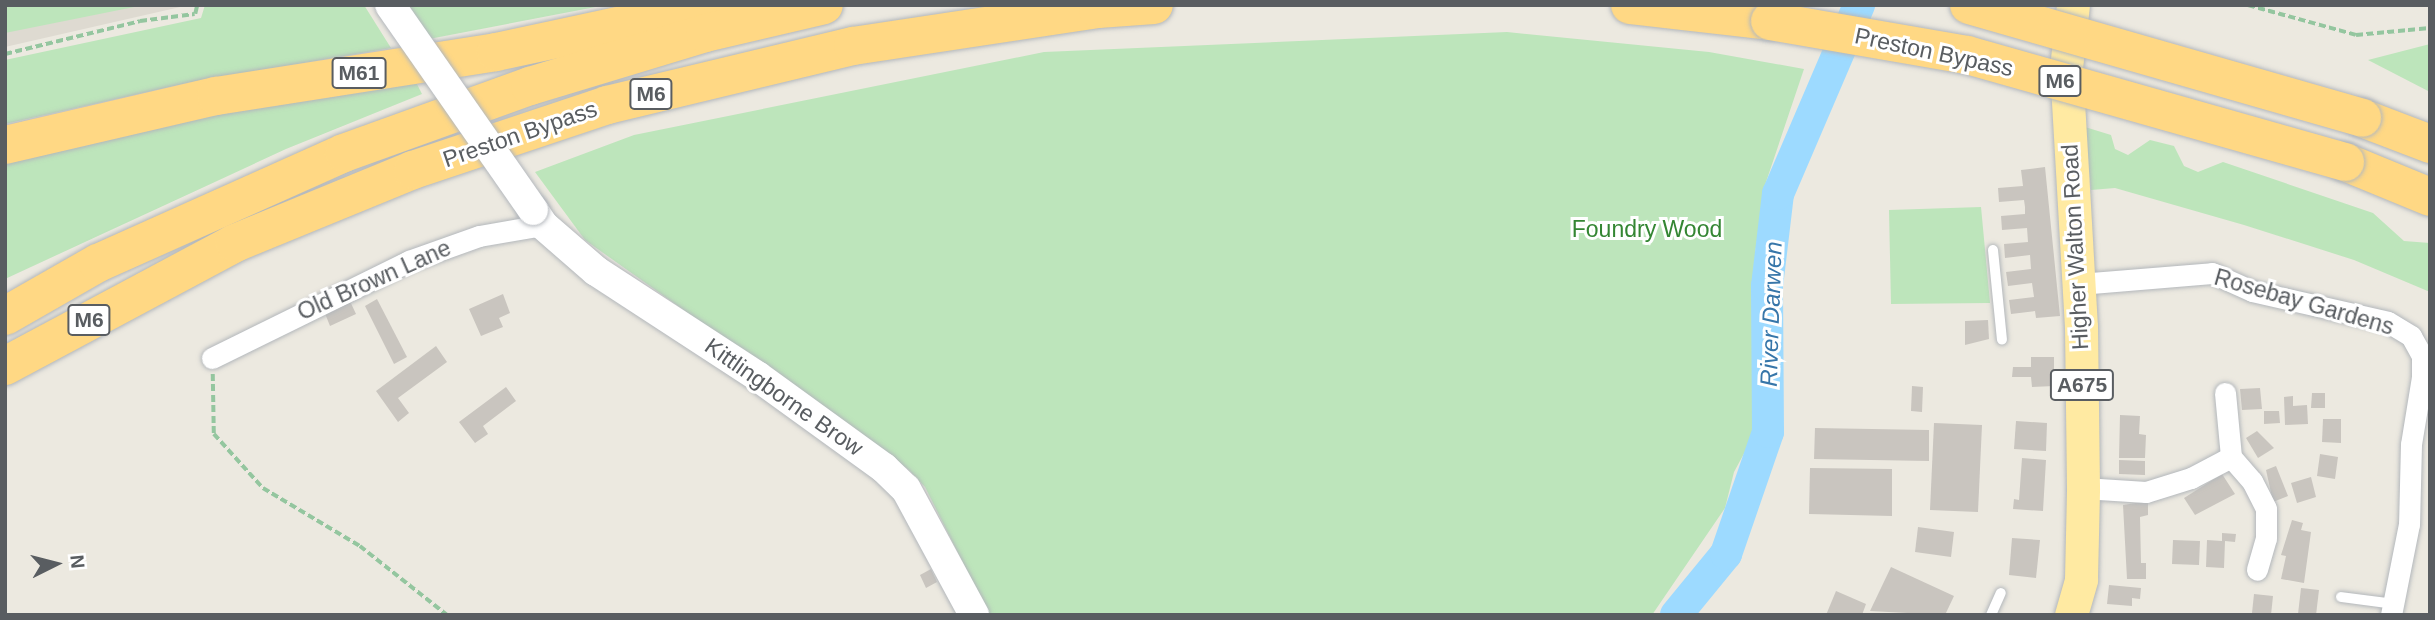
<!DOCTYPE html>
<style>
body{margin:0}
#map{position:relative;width:2435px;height:620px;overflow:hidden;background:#ece9e0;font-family:Arial,sans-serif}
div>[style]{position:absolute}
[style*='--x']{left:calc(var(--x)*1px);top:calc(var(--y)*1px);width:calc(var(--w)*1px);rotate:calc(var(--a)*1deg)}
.education>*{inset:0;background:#dedad1}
.green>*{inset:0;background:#bde5bb}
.river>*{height:32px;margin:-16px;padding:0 16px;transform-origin:16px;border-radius:16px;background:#9ddaff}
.building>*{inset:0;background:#c9c5bf}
.path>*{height:3.5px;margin-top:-1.75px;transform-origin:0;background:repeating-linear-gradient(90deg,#94c69f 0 7px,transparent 0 10.5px)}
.roads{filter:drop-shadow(0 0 2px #b3b7bb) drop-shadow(0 0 2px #b3b7bb)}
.lane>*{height:10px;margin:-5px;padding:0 5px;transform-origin:5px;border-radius:5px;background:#fff}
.street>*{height:21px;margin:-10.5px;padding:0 10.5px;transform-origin:10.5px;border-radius:10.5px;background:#fff}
.secondary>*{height:30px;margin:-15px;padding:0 15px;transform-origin:15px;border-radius:15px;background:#fff}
.primary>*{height:33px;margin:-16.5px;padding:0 16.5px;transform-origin:16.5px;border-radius:16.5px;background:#ffeaa2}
.highway>*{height:38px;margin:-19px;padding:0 19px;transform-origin:19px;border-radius:19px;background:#ffd884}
.bridges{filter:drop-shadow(0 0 2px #b4b8bd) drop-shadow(0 0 2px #b4b8bd)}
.secondary-bridge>*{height:30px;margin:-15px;padding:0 15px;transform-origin:15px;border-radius:15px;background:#fff}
.highway-bridge>*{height:38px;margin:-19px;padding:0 19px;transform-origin:19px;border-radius:19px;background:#ffd884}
span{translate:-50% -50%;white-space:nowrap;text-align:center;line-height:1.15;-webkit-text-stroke:6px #fff;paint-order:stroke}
.shield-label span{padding:2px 5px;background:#fff;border:2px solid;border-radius:5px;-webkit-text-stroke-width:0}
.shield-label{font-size:21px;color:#595d61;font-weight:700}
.street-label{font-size:23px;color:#595d61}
.park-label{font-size:23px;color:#348633}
.water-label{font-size:24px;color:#3776a9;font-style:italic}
.frame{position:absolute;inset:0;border:7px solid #595d61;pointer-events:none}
.north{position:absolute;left:21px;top:529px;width:70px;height:70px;-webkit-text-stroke:5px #fff;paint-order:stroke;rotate:84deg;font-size:19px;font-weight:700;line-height:28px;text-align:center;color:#595d61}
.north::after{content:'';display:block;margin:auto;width:24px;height:32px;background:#595d61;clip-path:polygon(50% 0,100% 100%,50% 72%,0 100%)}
</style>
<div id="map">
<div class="education">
<i style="clip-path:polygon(5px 5px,189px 5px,5px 47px)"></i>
</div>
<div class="green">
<i style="clip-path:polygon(5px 5px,144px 5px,5px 33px)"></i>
<i style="clip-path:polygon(205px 5px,364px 5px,391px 48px,187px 83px,5px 124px,5px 60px,201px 18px)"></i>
<i style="clip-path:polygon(409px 5px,606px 5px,429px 39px)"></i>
<i style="clip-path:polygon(1507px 32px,1709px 52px,1804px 69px,1765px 185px,1755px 254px,1754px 435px,1734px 472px,1725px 508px,1652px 615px,989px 615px,925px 487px,909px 470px,585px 240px,535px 172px,634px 135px,1044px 52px)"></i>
<i style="clip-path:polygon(2430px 44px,2430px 92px,2368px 60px)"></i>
<i style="clip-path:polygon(416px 82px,422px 94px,286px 149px,5px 279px,5px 163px,156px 124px)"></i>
<i style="clip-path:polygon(2085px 127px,2111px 135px,2115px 149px,2128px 155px,2150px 140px,2174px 146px,2184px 166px,2198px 172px,2223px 162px,2373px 213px,2404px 241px,2430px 243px,2430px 292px,2354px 260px,2244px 225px,2115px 188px,2091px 190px)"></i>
<i style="clip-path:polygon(1981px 207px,1990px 303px,1891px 304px,1889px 210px)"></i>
</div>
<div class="river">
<i style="--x:1676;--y:615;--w:79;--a:-50.7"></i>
<i style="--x:1726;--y:554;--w:129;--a:-71"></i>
<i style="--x:1768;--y:432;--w:146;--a:-90.4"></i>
<i style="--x:1767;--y:286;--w:93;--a:-83.2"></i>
<i style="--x:1778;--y:194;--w:206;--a:-66.8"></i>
</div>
<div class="building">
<i style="clip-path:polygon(2045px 167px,2060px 316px,2036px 318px,2035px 311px,2011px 314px,2009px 300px,2034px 297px,2032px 283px,2008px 286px,2006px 272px,2031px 269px,2030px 255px,2005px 258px,2004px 244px,2028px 242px,2027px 228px,2002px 230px,2001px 216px,2025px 214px,2025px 207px,2024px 200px,1999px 202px,1998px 188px,2023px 186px,2021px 170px)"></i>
<i style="clip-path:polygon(503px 294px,510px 313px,499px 318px,503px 327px,481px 336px,469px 309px)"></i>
<i style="clip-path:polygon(349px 299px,356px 314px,330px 326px,324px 311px)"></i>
<i style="clip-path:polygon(377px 299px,407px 357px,394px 364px,365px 306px)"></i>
<i style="clip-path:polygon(1988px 320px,1989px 339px,1965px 345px,1965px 321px)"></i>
<i style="clip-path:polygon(436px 346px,447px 362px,398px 398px,409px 413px,398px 422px,376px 391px)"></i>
<i style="clip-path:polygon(2031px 357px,2054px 357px,2054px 386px,2032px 387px,2031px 377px,2012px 377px,2013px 367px,2031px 367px)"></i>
<i style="clip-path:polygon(1912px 386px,1923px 387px,1922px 412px,1911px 411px)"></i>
<i style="clip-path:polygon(506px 387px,516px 401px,483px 426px,488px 434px,475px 443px,459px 422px)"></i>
<i style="clip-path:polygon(2260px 388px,2262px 409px,2242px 410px,2240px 389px)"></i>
<i style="clip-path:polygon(2312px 393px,2325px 393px,2325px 408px,2311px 408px)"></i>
<i style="clip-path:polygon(2293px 396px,2293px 406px,2307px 405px,2308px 424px,2285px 425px,2284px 397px)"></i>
<i style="clip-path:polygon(2264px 411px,2279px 411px,2280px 423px,2264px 424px)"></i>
<i style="clip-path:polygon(2120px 415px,2140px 416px,2139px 434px,2146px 435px,2145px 458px,2119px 458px)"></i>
<i style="clip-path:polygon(2323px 419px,2341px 419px,2341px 443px,2322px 442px)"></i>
<i style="clip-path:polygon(2016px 421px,2047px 423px,2046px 451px,2014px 449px)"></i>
<i style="clip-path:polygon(1934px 423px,1982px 425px,1978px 512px,1930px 510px)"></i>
<i style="clip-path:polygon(1815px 428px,1929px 430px,1929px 461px,1814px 459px)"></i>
<i style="clip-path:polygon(2257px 431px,2274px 448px,2258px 458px,2246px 438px)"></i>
<i style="clip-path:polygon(2320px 454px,2338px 457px,2335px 479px,2317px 476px)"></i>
<i style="clip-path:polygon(2022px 458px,2046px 460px,2043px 511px,2013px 509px,2014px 499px,2019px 500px)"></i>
<i style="clip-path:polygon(2119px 460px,2145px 461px,2145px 475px,2119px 474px)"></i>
<i style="clip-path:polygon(2276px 466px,2288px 496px,2273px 502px,2266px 470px)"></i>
<i style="clip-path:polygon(1810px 468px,1892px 469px,1892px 516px,1809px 514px)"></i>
<i style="clip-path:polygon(2222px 474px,2235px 494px,2195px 515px,2184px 498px)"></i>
<i style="clip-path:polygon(2311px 477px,2316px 497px,2297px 503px,2291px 483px)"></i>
<i style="clip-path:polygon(2148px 501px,2148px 515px,2140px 517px,2141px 563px,2146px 563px,2146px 579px,2127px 579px,2123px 505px)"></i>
<i style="clip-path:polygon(2292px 520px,2303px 523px,2301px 530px,2311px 532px,2304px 583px,2281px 579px,2286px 556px,2281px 555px)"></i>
<i style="clip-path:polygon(1918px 527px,1954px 532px,1951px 557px,1915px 552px)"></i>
<i style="clip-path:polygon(2222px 533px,2236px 534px,2235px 542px,2225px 541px,2224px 568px,2206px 567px,2207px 540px,2222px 541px)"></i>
<i style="clip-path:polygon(2012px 538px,2040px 540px,2036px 578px,2009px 575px)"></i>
<i style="clip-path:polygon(2173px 540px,2200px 541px,2199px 565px,2172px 564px)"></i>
<i style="clip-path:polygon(1891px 567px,1954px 596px,1945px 615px,1870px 611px)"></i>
<i style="clip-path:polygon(931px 569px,937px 582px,926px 588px,920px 575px)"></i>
<i style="clip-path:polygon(2109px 585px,2141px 588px,2140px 599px,2132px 598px,2132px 606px,2107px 604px)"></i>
<i style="clip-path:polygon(2301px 588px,2319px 590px,2316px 615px,2298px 614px)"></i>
<i style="clip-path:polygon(1836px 591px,1866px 604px,1862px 615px,1826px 615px)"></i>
<i style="clip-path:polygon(2254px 594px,2273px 596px,2271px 615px,2252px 613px)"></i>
</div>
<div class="path">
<i style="--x:2248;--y:5;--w:112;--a:15.5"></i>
<i style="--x:2356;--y:35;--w:74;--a:-5.4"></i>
<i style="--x:5;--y:54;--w:139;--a:-13.7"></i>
<i style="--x:140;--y:21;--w:55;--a:-7.3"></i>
<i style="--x:195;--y:14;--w:9;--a:-77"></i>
<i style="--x:213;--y:374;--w:60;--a:89"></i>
<i style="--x:214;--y:434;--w:73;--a:47.8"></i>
<i style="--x:263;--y:488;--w:113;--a:30.9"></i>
<i style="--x:360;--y:546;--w:111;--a:38.4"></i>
</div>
<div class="roads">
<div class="lane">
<i style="--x:1993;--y:250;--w:90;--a:84.3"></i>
<i style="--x:2341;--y:597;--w:53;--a:7.5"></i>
<i style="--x:1991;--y:615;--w:24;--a:-66"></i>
</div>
<div class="street">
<i style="--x:2079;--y:284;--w:133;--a:-4.7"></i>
<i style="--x:2212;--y:273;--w:44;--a:24.2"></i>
<i style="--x:2252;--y:291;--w:139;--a:12.8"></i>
<i style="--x:2388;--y:322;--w:27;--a:31"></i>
<i style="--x:2411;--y:336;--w:23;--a:61"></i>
<i style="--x:2422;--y:356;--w:21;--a:90"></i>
<i style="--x:2422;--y:377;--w:68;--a:99.3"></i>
<i style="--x:2411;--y:444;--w:80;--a:91.4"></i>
<i style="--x:2409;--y:524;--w:93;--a:101.2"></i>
<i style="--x:212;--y:358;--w:220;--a:-26.2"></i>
<i style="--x:409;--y:261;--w:74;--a:-19.7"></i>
<i style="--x:479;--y:236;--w:65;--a:-9.8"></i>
<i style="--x:2225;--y:393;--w:64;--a:84.6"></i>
<i style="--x:2083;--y:488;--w:63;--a:3.6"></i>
<i style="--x:2146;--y:492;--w:47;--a:-17.3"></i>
<i style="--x:2191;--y:478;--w:45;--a:-27.7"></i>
<i style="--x:2231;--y:457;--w:32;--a:49"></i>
<i style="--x:2252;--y:481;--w:31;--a:63"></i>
<i style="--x:2266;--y:509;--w:29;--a:90"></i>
<i style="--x:2266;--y:538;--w:33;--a:106"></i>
</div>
<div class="secondary">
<i style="--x:533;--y:210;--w:18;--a:56"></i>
<i style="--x:543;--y:225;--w:70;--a:41"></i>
<i style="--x:596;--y:271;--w:192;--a:33.1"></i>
<i style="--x:757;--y:376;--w:157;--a:35.9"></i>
<i style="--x:884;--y:468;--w:30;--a:44"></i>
<i style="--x:906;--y:489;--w:143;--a:61.6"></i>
</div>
<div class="primary">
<i style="--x:2071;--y:615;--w:37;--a:-74"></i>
<i style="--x:2081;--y:579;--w:91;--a:-88.7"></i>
<i style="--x:2083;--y:488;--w:161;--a:-90.7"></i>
<i style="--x:2081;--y:327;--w:259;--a:-93.3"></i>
<i style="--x:2066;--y:68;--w:63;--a:-83.7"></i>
</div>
<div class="highway">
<i style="--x:1630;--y:5;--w:141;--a:6.5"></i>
<i style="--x:2362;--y:118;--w:73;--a:20.9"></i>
<i style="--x:5;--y:145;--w:217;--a:-13.1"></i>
<i style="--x:216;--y:96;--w:283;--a:-8.9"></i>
<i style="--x:496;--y:52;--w:224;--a:-12.1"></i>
<i style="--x:2345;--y:162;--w:92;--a:22.4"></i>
<i style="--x:5;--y:316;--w:107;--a:-29.7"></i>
<i style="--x:98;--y:263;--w:269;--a:-24.1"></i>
<i style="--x:344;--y:153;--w:198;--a:-19.8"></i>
<i style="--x:530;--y:86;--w:183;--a:-16.8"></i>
<i style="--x:705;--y:33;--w:122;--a:-13.2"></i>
<i style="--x:5;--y:366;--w:261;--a:-28.1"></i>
<i style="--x:235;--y:243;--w:192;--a:-22.3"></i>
<i style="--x:413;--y:170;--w:205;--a:-18.5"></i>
<i style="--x:607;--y:105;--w:253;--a:-13.5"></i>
<i style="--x:853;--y:46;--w:248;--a:-8.6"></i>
<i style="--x:1098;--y:9;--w:56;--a:-4.1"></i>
</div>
</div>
<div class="bridges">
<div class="secondary-bridge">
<i style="--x:390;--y:5;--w:250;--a:55.1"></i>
</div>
<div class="highway-bridge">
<i style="--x:1969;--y:5;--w:409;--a:16"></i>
<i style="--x:1770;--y:21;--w:200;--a:9.8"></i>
<i style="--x:1967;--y:55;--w:393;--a:15.8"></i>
</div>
</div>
<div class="shield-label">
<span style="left:359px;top:73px">M61</span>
<span style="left:2060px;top:81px">M6</span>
<span style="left:651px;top:94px">M6</span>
<span style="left:89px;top:320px">M6</span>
<span style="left:2082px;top:385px">A675</span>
</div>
<div class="street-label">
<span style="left:1934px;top:52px;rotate:12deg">Preston Bypass</span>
<span style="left:520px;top:134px;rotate:-19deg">Preston Bypass</span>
<span style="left:2075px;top:247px;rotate:-93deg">Higher Walton Road</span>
<span style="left:374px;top:280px;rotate:-24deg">Old Brown Lane</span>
<span style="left:2304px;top:302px;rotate:16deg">Rosebay Gardens</span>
<span style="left:784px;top:397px;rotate:35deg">Kittlingborne Brow</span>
</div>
<div class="park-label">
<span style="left:1647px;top:229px">Foundry Wood</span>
</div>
<div class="water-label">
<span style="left:1771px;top:314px;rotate:-88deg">River Darwen</span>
</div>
<div class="frame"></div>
<div class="north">N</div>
</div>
